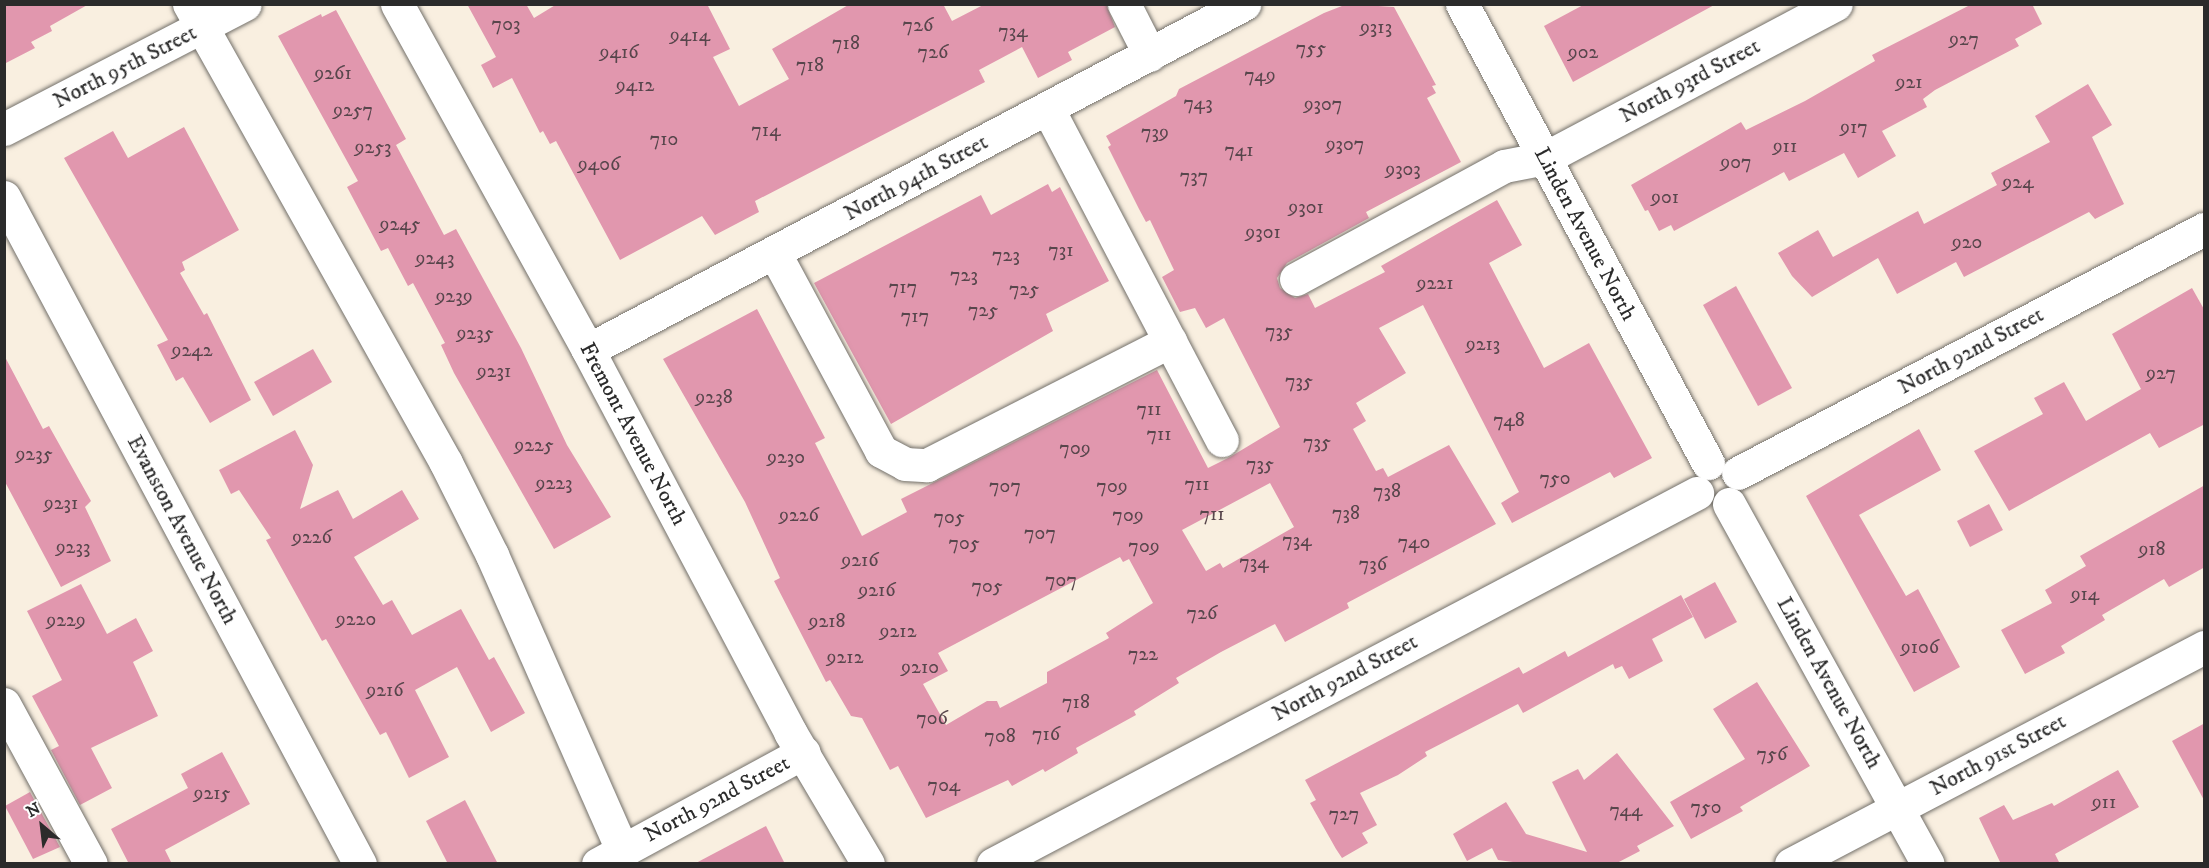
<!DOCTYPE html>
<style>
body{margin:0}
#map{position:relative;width:2209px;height:868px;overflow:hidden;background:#f9efe0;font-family:"IM FELL DW Pica",serif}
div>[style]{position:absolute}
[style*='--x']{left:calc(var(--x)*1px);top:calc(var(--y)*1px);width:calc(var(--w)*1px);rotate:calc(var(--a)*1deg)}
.building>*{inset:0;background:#e197ae}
.roads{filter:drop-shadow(0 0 2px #73706a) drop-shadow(0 0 2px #73706a)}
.minor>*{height:33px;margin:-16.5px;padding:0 16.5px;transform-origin:16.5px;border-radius:16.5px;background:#fff}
span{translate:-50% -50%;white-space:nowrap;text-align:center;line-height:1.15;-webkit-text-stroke:6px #fff;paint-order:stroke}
.number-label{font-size:20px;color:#58464c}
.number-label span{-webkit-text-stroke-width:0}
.street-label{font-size:22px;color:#2b2b2b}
.frame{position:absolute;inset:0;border:6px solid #2b2b2b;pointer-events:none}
.north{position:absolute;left:12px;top:796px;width:60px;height:60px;-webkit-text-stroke:4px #fff;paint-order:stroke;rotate:332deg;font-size:16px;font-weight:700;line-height:24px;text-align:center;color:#2b2b2b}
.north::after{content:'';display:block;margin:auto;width:21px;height:27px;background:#2b2b2b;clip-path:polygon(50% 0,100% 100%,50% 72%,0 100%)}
</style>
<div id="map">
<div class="building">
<i style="clip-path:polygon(4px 4px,89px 4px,50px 26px,52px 31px,31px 42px,35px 48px,4px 64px)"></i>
<i style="clip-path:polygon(467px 4px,526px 4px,534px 18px,557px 4px,707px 4px,730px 49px,713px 57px,739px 106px,789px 79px,772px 49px,850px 4px,943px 4px,952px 21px,985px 4px,1106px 4px,1115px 27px,1068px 52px,1072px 60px,1038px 78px,1022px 47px,979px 70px,985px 82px,755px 201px,759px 212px,715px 235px,702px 216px,620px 260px,556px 141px,550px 144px,543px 131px,540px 133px,512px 78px,493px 88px,481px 65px,496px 57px)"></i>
<i style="clip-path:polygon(evenodd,1347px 4px,1394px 7px,1436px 85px,1432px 86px,1436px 93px,1427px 98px,1461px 162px,1366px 212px,1369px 218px,1287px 263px,1277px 278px,1280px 288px,1295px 298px,1308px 294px,1315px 308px,1385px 272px,1381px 266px,1497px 200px,1522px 245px,1489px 263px,1544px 368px,1589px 343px,1652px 458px,1614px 478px,1610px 472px,1512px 523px,1501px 503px,1519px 492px,1423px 305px,1379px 328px,1406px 373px,1356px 403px,1366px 421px,1353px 429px,1376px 471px,1383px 468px,1388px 477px,1449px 445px,1496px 524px,1347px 603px,1349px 608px,1285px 642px,1275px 624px,1221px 652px,1176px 678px,1179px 683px,1134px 711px,1136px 715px,1076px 748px,1078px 753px,1045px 772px,1043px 769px,1012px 786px,1008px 780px,926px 818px,898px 766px,890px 770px,862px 718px,851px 716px,830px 680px,826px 682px,774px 581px,780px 578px,745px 502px,663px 359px,757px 309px,825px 438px,815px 443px,862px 536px,907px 512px,901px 499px,1157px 370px,1208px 468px,1230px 457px,1280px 427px,1224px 318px,1206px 328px,1195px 308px,1180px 312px,1162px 277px,1174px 270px,1150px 220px,1146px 222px,1139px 209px,1108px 147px,1111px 145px,1106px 136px,1176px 96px,1179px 89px,1324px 13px,1347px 4px,1270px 483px,1294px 527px,1223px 568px,1220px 563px,1206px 571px,1182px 530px,1270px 483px,1347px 4px,1120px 557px,1123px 562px,1129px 559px,1153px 603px,1106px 633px,1109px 638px,1047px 672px,1047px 683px,1000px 708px,997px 701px,987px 701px,946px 725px,923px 684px,948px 671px,938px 653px,1120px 557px)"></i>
<i style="clip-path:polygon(1585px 4px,1716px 4px,1573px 82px,1544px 26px)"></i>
<i style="clip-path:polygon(1972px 4px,2032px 4px,2042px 24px,2015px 39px,2019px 46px,1935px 90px,1923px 99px,1927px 107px,1882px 131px,1896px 156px,1858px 178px,1844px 153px,1789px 181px,1784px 172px,1674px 231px,1671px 225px,1659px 231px,1648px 210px,1645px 211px,1631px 185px,1741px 122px,1746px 130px,1805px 101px,1875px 61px,1872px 55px)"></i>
<i style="clip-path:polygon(336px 10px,406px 139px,396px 145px,444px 235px,456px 229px,521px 348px,567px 445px,611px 517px,554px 549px,454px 373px,441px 345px,445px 343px,413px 283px,408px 286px,388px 248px,381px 251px,347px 187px,358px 181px,278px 36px,321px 14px,322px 17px)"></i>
<i style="clip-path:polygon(2088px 84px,2112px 125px,2092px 137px,2124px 204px,2095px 219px,2089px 212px,1964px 277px,1956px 262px,1897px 294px,1878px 258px,1812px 297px,1792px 276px,1778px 253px,1818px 230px,1833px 257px,1918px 211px,1924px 224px,1997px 185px,1991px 173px,2050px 142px,2035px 116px)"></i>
<i style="clip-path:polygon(184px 127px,239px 230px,182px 262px,185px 270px,180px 273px,204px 315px,207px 313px,251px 400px,210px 423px,183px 377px,176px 381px,157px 345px,168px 340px,64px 158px,113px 131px,128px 158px)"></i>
<i style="clip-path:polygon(1048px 184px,1052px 192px,1060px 187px,1109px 281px,1046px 314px,1053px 331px,891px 424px,814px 283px,981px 195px,991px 215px)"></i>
<i style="clip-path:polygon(1736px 286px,1792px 388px,1758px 406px,1703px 305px)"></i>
<i style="clip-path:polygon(2192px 288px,2205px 311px,2205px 424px,2159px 448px,2150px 433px,2009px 511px,1974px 451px,2043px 414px,2034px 398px,2064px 382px,2086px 421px,2141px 389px,2112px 334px)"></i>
<i style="clip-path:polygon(313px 349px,332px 382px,273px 416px,254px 382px)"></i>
<i style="clip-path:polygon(4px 355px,43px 429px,49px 426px,91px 501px,85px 507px,111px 561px,61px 587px,4px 480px)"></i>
<i style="clip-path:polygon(1919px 429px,1941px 470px,1859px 515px,1906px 596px,1918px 589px,1960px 667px,1914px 692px,1806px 496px)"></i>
<i style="clip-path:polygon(295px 430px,313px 465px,300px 509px,338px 490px,353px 519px,402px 490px,419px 519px,354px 557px,383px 605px,392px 600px,412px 635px,461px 609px,489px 660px,494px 657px,525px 713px,491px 732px,457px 667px,415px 690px,449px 757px,409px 778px,386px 732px,380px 735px,326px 639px,322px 641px,266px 540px,271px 538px,239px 490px,231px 494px,219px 470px)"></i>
<i style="clip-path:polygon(2205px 485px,2205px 567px,2169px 587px,2164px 579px,2102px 615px,2105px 620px,2061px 646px,2065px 653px,2025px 674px,2001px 630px,2052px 603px,2045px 590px,2086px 566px,2080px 556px)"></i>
<i style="clip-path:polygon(1989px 504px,2003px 530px,1970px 547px,1957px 521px)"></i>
<i style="clip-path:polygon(1715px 582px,1737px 622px,1705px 639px,1684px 599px)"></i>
<i style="clip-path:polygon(81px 584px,107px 634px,136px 618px,153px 651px,133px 662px,158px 716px,91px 748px,112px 788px,80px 805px,51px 750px,59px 746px,32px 696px,62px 680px,27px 611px)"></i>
<i style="clip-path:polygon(1681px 595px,1693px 617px,1652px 639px,1663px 661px,1629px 679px,1622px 666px,1615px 669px,1613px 664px,1523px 713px,1518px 704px,1425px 752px,1427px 756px,1398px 775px,1360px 793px,1377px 825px,1362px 833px,1368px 843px,1342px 858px,1336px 849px,1310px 803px,1316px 800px,1305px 780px,1519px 667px,1523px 674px,1565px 651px,1568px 657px)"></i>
<i style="clip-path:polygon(1757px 682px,1810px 766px,1740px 807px,1743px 811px,1691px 839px,1670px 802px,1745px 759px,1713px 709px)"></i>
<i style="clip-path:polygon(2205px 723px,2205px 802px,2172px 741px)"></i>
<i style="clip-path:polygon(222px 752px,250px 804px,165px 850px,172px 864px,129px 864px,111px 829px,188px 788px,181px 774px)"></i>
<i style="clip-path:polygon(1617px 753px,1674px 826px,1637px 846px,1640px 851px,1615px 864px,1527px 864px,1498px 860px,1492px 848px,1467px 861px,1453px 834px,1506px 802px,1526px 834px,1587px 852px,1552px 782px,1578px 769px,1584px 780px)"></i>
<i style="clip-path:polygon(2118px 770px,2139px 807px,2055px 854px,2060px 864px,2001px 864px,1979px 818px,2004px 805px,2013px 820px,2052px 803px,2054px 806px)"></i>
<i style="clip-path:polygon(30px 792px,60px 847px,33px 859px,5px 806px)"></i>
<i style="clip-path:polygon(465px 800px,498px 864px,448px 864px,426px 821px)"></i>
<i style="clip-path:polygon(766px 826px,785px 864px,694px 864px)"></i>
</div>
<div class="roads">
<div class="minor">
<i style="--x:189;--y:4;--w:526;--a:60.75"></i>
<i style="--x:446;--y:463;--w:103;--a:63.4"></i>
<i style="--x:492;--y:555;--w:322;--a:66.2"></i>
<i style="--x:397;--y:4;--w:395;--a:61.1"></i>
<i style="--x:588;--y:350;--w:432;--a:62.1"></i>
<i style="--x:790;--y:732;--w:153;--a:59.4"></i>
<i style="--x:1124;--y:4;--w:57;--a:63"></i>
<i style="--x:1462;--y:4;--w:521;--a:61.81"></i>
<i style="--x:1048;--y:109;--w:374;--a:62.3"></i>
<i style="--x:4;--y:129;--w:271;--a:-27.4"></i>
<i style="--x:4;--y:197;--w:756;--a:61.91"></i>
<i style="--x:774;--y:252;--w:226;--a:61.7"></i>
<i style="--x:881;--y:451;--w:27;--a:28"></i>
<i style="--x:905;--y:464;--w:22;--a:3"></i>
<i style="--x:927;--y:465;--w:273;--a:-27"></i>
<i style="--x:1296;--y:279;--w:237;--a:-28.5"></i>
<i style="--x:1504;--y:166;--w:42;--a:-11"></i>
<i style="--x:1545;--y:158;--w:329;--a:-27.9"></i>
<i style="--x:588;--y:350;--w:742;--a:-27.81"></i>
<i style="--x:1738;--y:473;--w:526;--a:-27.64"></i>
<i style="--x:1729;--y:504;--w:411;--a:61.1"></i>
<i style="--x:4;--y:704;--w:182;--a:61.5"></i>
<i style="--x:598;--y:864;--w:234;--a:-28.5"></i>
<i style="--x:993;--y:864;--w:796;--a:-27.79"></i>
<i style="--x:1791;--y:864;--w:467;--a:-27.7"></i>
</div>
</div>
<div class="number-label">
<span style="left:506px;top:24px">703</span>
<span style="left:918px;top:25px">726</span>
<span style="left:1376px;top:27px">9313</span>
<span style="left:1013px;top:31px">734</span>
<span style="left:690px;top:35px">9414</span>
<span style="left:1964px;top:39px">927</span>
<span style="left:846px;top:43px">718</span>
<span style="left:1311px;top:48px">755</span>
<span style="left:619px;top:52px">9416</span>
<span style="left:933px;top:52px">726</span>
<span style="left:1583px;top:52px">902</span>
<span style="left:810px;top:65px">718</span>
<span style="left:333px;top:73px">9261</span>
<span style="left:1260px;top:75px">749</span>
<span style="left:1909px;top:82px">921</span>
<span style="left:635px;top:85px">9412</span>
<span style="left:1198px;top:103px">743</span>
<span style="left:1323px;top:104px">9307</span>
<span style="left:353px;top:110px">9257</span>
<span style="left:1854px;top:127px">917</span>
<span style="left:766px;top:130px">714</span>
<span style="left:1155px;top:132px">739</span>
<span style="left:664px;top:139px">710</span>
<span style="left:1345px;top:144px">9307</span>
<span style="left:1785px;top:146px">911</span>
<span style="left:373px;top:147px">9253</span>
<span style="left:1239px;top:150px">741</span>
<span style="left:1736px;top:162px">907</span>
<span style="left:599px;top:164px">9406</span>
<span style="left:1403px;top:169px">9303</span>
<span style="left:1194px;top:176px">737</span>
<span style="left:2018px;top:182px">924</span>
<span style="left:1665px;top:197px">901</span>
<span style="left:1306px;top:207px">9301</span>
<span style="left:400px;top:224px">9245</span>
<span style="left:1263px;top:232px">9301</span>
<span style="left:1967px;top:242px">920</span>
<span style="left:1061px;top:250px">731</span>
<span style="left:1006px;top:255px">723</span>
<span style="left:435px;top:258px">9243</span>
<span style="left:964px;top:275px">723</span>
<span style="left:1435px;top:283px">9221</span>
<span style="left:903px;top:287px">717</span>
<span style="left:1024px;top:289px">725</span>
<span style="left:454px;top:296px">9239</span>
<span style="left:983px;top:310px">725</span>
<span style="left:915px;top:316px">717</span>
<span style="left:1279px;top:331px">735</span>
<span style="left:475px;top:333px">9235</span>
<span style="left:1483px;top:344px">9213</span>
<span style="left:192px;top:350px">9242</span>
<span style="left:494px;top:371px">9231</span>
<span style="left:2161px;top:373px">927</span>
<span style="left:1299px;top:381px">735</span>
<span style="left:714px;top:397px">9238</span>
<span style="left:1149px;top:409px">711</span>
<span style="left:1509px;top:420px">748</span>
<span style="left:1159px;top:434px">711</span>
<span style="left:1317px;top:442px">735</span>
<span style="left:534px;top:445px">9225</span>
<span style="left:1075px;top:448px">709</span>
<span style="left:34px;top:454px">9235</span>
<span style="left:786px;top:457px">9230</span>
<span style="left:1260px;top:464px">735</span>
<span style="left:1555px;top:478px">750</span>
<span style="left:554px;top:483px">9223</span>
<span style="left:1197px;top:484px">711</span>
<span style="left:1005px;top:486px">707</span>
<span style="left:1112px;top:486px">709</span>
<span style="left:1387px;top:491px">738</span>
<span style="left:61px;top:503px">9231</span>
<span style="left:1346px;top:513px">738</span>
<span style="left:1212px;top:514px">711</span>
<span style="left:799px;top:515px">9226</span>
<span style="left:1128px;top:515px">709</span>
<span style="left:949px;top:517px">705</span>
<span style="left:1040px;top:533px">707</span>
<span style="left:312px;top:537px">9226</span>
<span style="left:1297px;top:540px">734</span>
<span style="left:1414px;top:542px">740</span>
<span style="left:964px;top:543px">705</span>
<span style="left:1144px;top:546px">709</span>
<span style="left:73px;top:547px">9233</span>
<span style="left:2152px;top:549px">918</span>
<span style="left:860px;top:560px">9216</span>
<span style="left:1254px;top:562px">734</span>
<span style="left:1373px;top:564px">736</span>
<span style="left:1061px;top:580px">707</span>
<span style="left:987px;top:586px">705</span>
<span style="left:877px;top:590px">9216</span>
<span style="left:2085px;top:594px">914</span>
<span style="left:1202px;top:613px">726</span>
<span style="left:356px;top:619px">9220</span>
<span style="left:66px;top:620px">9229</span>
<span style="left:827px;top:621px">9218</span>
<span style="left:898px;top:631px">9212</span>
<span style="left:1920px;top:647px">9106</span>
<span style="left:1143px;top:654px">722</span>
<span style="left:845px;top:657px">9212</span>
<span style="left:920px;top:667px">9210</span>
<span style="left:385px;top:690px">9216</span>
<span style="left:1076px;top:702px">718</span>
<span style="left:932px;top:718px">706</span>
<span style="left:1046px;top:734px">716</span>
<span style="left:1000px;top:736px">708</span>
<span style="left:1772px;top:754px">756</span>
<span style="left:944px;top:785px">704</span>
<span style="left:212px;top:793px">9215</span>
<span style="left:2104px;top:802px">911</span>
<span style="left:1706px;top:807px">750</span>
<span style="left:1626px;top:810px">744</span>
<span style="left:1344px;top:814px">727</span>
</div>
<div class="street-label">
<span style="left:125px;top:67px;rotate:-27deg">North 95th Street</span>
<span style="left:1690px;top:81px;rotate:-28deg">North 93rd Street</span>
<span style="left:916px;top:178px;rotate:-28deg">North 94th Street</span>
<span style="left:1585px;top:234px;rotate:62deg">Linden Avenue North</span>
<span style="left:1971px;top:351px;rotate:-28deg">North 92nd Street</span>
<span style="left:633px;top:434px;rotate:62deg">Fremont Avenue North</span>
<span style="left:182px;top:530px;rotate:62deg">Evanston Avenue North</span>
<span style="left:1345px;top:678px;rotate:-28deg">North 92nd Street</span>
<span style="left:1829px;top:683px;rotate:61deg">Linden Avenue North</span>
<span style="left:1998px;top:755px;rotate:-28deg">North 91st Street</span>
<span style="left:717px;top:799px;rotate:-28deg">North 92nd Street</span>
</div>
<div class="frame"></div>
<div class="north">N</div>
</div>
